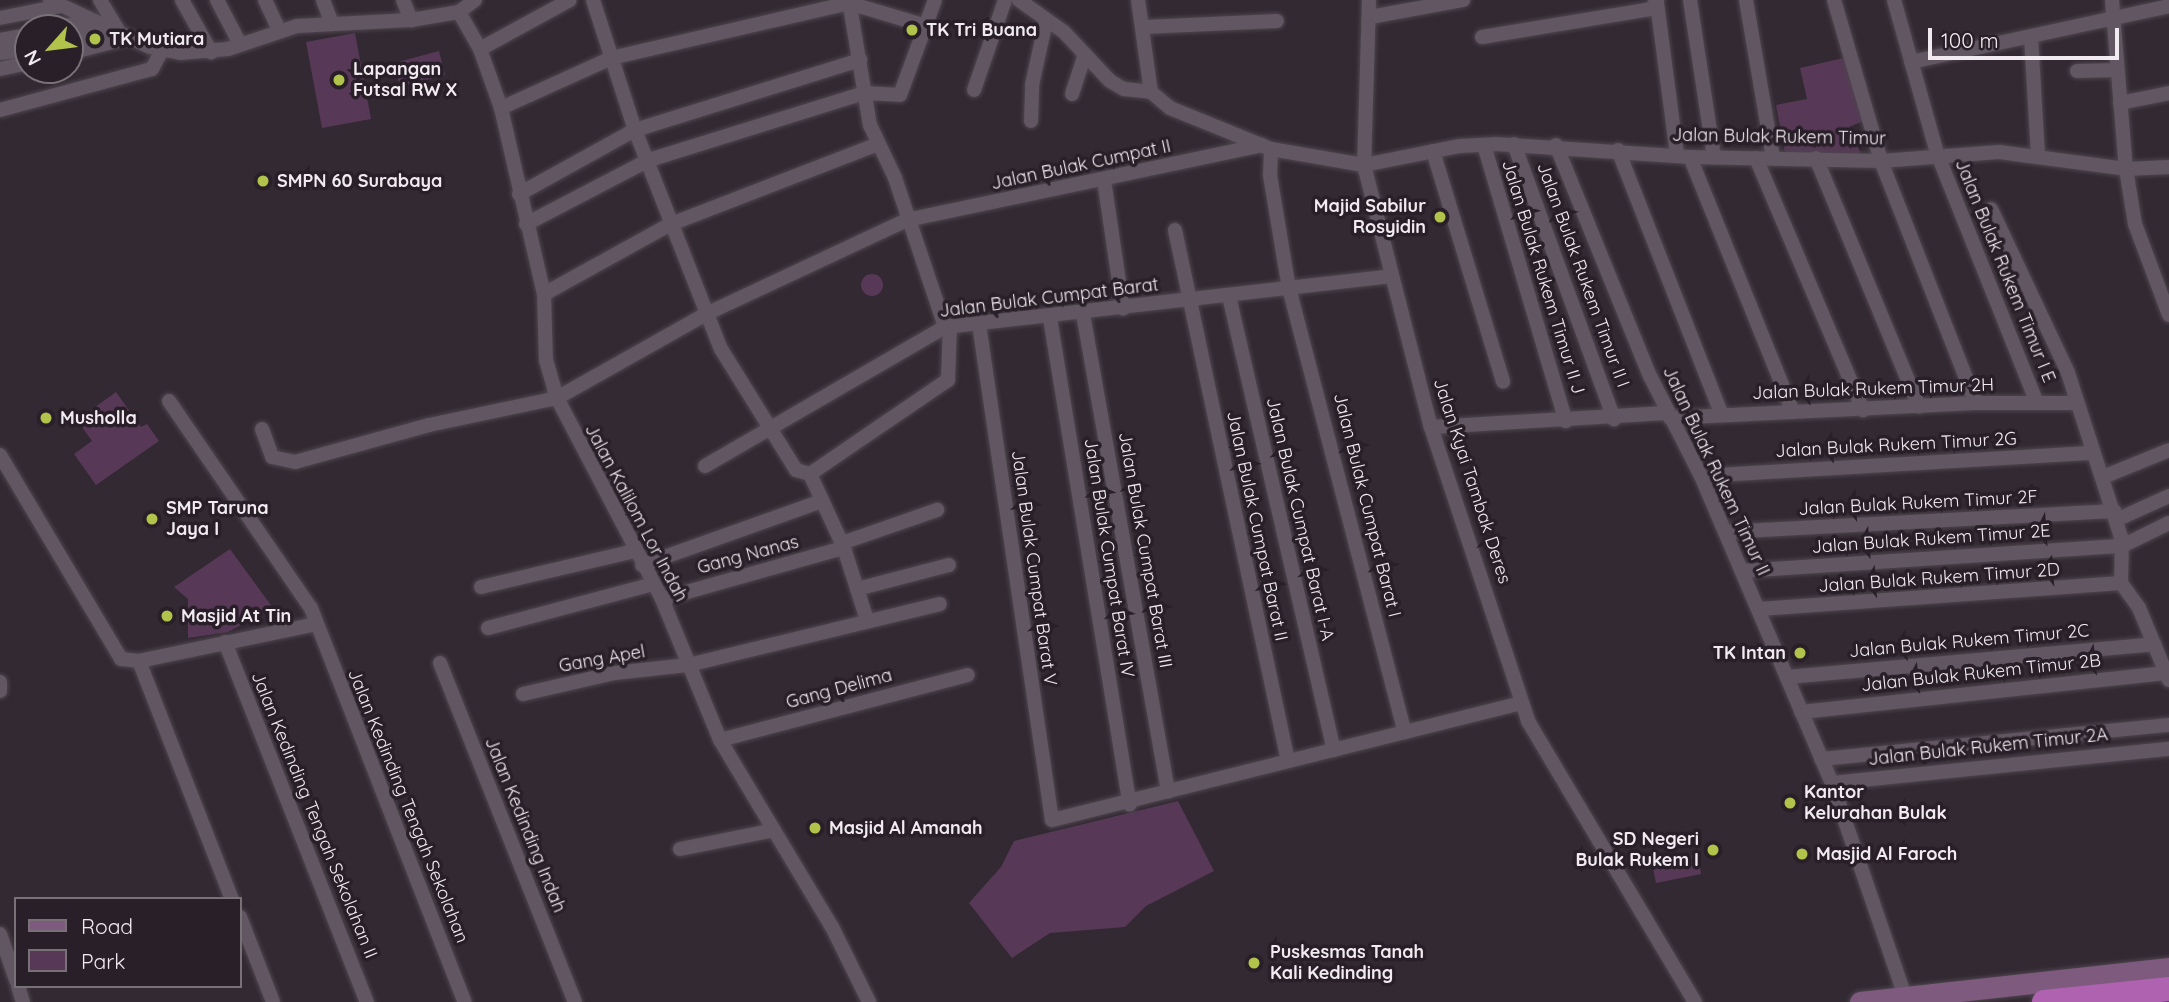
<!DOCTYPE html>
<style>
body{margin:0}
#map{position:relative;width:2169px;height:1002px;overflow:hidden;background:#332932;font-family:Quicksand,sans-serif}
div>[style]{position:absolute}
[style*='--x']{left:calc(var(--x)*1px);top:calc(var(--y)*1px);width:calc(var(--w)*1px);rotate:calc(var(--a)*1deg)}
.green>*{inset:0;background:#573957}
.round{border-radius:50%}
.roads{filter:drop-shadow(0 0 2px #4e454e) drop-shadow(0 0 2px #4e454e)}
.minor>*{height:14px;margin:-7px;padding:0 7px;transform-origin:7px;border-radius:7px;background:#615661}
.secondary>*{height:21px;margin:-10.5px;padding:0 10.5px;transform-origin:10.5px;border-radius:10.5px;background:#7e5a7f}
.trunk>*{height:24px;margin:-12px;padding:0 12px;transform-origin:12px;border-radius:12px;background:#ae62b0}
.dots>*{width:19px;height:19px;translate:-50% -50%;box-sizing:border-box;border:4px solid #291f28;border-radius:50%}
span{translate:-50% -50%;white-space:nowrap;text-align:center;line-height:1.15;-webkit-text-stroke:7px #291f28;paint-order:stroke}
.poi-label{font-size:18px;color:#f1ebf1;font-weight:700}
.left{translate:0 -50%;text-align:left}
.right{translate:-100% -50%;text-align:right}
.street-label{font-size:18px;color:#f1ebf1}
.legend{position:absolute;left:14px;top:897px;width:228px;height:91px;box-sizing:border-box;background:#291f28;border:2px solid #797178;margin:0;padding:9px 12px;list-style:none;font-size:21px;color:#f1ebf1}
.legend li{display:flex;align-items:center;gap:14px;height:35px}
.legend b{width:35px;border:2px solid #797178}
.north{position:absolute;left:14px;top:14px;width:70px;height:70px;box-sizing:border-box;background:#291f28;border:2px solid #797178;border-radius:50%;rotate:242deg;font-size:19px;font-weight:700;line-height:28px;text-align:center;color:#f1ebf1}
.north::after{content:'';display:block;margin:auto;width:24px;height:32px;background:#b2c34c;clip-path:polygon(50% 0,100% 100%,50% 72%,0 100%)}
.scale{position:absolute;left:1928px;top:28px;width:191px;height:32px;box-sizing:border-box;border:4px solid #f1ebf1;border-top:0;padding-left:9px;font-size:21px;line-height:24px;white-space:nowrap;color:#f1ebf1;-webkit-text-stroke:5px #291f28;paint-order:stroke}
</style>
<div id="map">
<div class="green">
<i style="clip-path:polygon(355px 33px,371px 119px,322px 128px,306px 42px)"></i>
<i style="clip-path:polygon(439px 51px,445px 75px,400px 87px,394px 63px)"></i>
<i style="clip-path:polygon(1848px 57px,1866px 120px,1849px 127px,1861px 154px,1785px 153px,1776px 105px,1807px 99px,1800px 68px)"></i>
<i class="round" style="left:861px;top:274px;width:22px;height:22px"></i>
<i style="clip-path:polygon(116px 392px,141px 427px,147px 424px,159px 441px,96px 485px,74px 454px,92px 441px,77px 420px)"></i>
<i style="clip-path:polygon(230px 549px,273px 608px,228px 632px,188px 638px,188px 599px,174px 587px)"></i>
<i style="clip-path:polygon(1178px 801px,1214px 871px,1146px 906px,1125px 927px,1050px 933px,1012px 958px,969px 903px,1001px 867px,1014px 841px)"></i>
<i style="clip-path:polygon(1698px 854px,1701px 874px,1656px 883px,1652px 863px)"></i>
</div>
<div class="roads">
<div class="minor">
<i style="--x:50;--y:0;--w:110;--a:25.2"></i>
<i style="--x:150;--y:47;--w:31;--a:11"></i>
<i style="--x:180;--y:53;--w:48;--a:-4.8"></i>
<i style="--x:228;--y:49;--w:73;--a:-18.4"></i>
<i style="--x:297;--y:26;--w:114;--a:-3"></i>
<i style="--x:411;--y:20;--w:49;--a:-9.5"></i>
<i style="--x:459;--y:12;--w:20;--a:-37"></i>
<i style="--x:100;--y:0;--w:41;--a:59"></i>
<i style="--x:182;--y:0;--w:60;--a:60.9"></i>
<i style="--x:217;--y:0;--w:50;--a:62.4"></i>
<i style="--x:265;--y:0;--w:33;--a:65"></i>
<i style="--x:323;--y:0;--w:26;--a:69"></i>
<i style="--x:403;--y:0;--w:22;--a:68"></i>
<i style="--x:593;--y:0;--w:137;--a:72.1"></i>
<i style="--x:635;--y:130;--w:235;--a:68.6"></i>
<i style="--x:721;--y:349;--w:142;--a:58.2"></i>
<i style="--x:796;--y:470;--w:15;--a:16"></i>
<i style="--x:810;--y:474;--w:167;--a:-34.3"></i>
<i style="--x:948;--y:380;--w:54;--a:-87.9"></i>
<i style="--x:849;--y:0;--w:127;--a:80.5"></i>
<i style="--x:870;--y:125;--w:59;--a:64.7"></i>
<i style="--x:895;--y:178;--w:157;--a:71.4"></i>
<i style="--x:1019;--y:0;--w:55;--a:35.4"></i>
<i style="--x:1064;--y:32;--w:67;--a:46.8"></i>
<i style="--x:1110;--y:81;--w:16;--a:30"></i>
<i style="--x:1124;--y:89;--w:27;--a:6"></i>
<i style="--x:1138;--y:0;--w:93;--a:82"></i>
<i style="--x:1151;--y:92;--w:25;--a:40"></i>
<i style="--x:1170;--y:108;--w:109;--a:22.1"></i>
<i style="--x:1271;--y:149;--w:94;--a:9.8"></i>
<i style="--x:1364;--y:165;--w:270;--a:75.7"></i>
<i style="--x:1431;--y:427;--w:310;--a:71.7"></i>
<i style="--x:1528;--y:721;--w:327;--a:59.3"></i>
<i style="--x:1369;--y:0;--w:165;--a:91.7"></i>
<i style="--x:1364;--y:165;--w:98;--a:-11.2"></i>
<i style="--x:1460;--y:146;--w:35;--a:-3"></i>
<i style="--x:1495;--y:144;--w:195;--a:3.8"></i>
<i style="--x:1690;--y:157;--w:191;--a:1.2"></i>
<i style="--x:1881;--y:161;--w:118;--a:-4.4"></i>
<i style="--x:1999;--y:152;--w:128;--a:7.6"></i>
<i style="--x:2126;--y:169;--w:43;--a:-2.7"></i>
<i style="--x:1690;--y:0;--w:159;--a:81.3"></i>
<i style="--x:1746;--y:0;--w:160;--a:80.3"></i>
<i style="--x:1834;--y:0;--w:168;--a:73.7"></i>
<i style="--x:1881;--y:161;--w:260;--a:68.6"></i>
<i style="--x:1894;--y:0;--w:159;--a:74.3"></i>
<i style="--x:1937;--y:153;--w:269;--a:68.2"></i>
<i style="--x:2112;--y:0;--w:170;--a:85.3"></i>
<i style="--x:2126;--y:169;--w:56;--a:80.7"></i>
<i style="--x:2135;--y:224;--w:97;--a:69.5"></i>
<i style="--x:1657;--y:3;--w:153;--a:82.5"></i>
<i style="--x:459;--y:12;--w:43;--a:60.4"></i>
<i style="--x:480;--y:49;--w:63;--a:70.4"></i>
<i style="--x:501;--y:108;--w:191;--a:77"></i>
<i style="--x:544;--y:294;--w:66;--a:88.3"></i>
<i style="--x:546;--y:360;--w:40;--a:74"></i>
<i style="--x:557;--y:398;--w:227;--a:62.4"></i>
<i style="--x:662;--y:599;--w:152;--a:67.6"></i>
<i style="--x:720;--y:740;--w:218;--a:59.1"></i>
<i style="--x:832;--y:927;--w:84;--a:63.7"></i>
<i style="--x:1370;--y:17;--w:95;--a:-10.4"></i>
<i style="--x:0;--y:18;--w:61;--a:-11.3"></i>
<i style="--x:1144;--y:27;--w:133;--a:-2.6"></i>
<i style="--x:57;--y:28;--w:32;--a:-13"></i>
<i style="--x:1482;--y:37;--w:171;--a:-9.4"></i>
<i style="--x:1651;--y:9;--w:11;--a:-56"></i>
<i style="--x:2031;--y:37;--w:119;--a:86.6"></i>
<i style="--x:0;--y:40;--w:28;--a:-10"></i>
<i style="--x:70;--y:40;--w:38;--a:-17"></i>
<i style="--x:480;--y:49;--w:102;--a:-28.6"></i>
<i style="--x:0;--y:53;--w:28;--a:-6"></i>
<i style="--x:70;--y:53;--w:59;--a:-14.7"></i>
<i style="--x:1911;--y:62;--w:264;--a:-12.2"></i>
<i style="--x:0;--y:69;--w:29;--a:-12"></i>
<i style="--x:2077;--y:71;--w:40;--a:-1.4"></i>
<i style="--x:974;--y:90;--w:95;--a:-71"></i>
<i style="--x:1072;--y:94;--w:42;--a:-72"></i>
<i style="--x:2120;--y:103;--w:50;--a:-11.5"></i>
<i style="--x:501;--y:108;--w:121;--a:-24.4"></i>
<i style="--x:611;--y:58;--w:244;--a:-13"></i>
<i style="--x:849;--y:3;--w:77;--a:16.6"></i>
<i style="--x:0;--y:110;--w:157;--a:-15.1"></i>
<i style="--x:152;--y:69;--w:19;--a:-62"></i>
<i style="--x:1031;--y:121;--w:36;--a:-88"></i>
<i style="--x:1032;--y:85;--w:66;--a:-77.7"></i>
<i style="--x:1514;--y:144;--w:293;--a:70"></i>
<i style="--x:1484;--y:145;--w:288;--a:73.5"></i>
<i style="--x:1556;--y:145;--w:249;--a:67.9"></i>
<i style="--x:1650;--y:376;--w:112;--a:63"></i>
<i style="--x:1701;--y:476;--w:334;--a:66.9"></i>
<i style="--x:1832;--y:783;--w:225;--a:71.1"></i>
<i style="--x:1271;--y:149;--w:26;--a:92"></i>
<i style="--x:1270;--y:175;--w:115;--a:80.5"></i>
<i style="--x:1289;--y:288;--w:459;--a:75.4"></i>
<i style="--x:1618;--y:150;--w:285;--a:68.6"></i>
<i style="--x:1433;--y:151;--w:241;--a:73.1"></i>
<i style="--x:1690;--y:157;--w:275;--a:68"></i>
<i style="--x:1756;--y:158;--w:274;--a:67"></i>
<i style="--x:1816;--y:158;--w:269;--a:67.5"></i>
<i style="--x:1104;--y:180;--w:130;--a:81.6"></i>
<i style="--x:519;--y:194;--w:132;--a:-28.9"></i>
<i style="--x:635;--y:130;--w:236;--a:-17.3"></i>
<i style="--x:1991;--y:209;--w:181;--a:64.8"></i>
<i style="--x:2068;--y:373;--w:176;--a:72.1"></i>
<i style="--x:2122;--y:540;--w:43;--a:91.3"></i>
<i style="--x:526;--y:224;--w:139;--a:-27.5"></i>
<i style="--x:649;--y:160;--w:225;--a:-17.3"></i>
<i style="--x:864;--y:93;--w:36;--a:3"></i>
<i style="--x:900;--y:95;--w:101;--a:-69.8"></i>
<i style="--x:1175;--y:230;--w:543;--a:77.99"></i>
<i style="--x:544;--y:294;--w:145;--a:-28.9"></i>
<i style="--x:671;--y:224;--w:222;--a:-21.1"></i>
<i style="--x:1229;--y:296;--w:466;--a:77"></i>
<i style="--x:1083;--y:314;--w:485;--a:79.9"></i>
<i style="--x:1050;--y:318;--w:493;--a:80.7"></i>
<i style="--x:979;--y:324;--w:501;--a:81.63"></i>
<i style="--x:1052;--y:820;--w:484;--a:-14"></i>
<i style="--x:169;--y:401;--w:251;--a:55.6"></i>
<i style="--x:311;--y:608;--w:423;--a:68.7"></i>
<i style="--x:1670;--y:418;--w:306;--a:-2.8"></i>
<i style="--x:1976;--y:403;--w:101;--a:0"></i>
<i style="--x:1431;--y:427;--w:236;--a:-3.4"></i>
<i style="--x:262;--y:429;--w:30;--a:70"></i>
<i style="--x:272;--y:457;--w:24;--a:12"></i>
<i style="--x:295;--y:462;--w:139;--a:-15.4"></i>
<i style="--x:429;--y:425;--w:131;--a:-11.9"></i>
<i style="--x:557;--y:398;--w:171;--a:-29.4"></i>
<i style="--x:706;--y:314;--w:222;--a:-25.1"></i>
<i style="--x:907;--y:220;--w:363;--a:-11.9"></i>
<i style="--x:0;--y:455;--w:237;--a:59.3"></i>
<i style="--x:121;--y:659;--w:18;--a:6"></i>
<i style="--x:139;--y:661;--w:181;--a:-11.8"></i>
<i style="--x:705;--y:466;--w:277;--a:-30.1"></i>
<i style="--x:945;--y:327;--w:449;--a:-6.5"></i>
<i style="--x:810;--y:474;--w:81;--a:65.3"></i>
<i style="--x:844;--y:548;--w:76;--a:72.3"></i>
<i style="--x:1701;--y:476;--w:393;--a:-3.4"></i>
<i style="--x:2103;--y:477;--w:71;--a:-22.2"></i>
<i style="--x:2116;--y:520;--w:58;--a:-24.4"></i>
<i style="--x:1725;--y:532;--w:390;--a:-3.1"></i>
<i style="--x:842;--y:543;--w:101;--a:-19.2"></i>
<i style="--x:642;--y:565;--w:191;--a:-19.6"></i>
<i style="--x:1742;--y:571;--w:381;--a:-3.8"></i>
<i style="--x:2122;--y:546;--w:52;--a:-26.1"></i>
<i style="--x:2121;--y:583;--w:31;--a:54"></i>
<i style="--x:2139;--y:608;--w:78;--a:67.4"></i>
<i style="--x:481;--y:587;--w:157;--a:-13.2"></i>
<i style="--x:857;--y:589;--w:95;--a:-14.6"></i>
<i style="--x:662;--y:599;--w:189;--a:-15.7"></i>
<i style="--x:1759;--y:609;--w:363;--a:-4.1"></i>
<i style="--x:488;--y:628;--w:171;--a:-14.9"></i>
<i style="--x:225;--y:642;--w:387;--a:68.5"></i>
<i style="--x:139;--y:661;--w:256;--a:68.7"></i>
<i style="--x:440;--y:663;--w:365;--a:68.3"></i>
<i style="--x:1787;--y:677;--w:369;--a:-5.1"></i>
<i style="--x:0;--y:682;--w:9;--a:90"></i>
<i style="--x:523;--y:694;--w:94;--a:-12.9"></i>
<i style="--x:615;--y:673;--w:73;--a:-6.3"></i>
<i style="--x:688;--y:665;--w:259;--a:-13.6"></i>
<i style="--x:1801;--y:712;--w:367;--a:-6.1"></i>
<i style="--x:720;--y:740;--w:256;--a:-14.7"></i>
<i style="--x:1821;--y:759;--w:350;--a:-5.6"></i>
<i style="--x:1832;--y:783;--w:339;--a:-5.8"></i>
<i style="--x:680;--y:849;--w:96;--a:-11.4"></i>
<i style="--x:240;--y:917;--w:91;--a:68.8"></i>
<i style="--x:0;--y:934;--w:49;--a:70.8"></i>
<i style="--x:18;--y:986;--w:17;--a:73"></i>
</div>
<div class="secondary">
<i style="--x:1860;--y:1002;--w:311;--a:-6.3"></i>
</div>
<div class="trunk">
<i style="--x:2044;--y:1002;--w:126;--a:-5.9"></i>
</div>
</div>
<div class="dots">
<i style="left:912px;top:30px;background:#b2c34c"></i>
<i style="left:95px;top:39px;background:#b2c34c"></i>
<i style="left:339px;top:80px;background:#b2c34c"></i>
<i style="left:263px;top:181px;background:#b2c34c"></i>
<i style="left:1440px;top:217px;background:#b2c34c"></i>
<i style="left:46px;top:418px;background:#b2c34c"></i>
<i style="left:152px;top:519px;background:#b2c34c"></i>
<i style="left:167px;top:616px;background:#b2c34c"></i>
<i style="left:1800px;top:653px;background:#b2c34c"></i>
<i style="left:1790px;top:803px;background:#b2c34c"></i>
<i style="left:815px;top:828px;background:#b2c34c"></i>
<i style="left:1713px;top:850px;background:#b2c34c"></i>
<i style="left:1802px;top:854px;background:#b2c34c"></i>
<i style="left:1254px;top:963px;background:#b2c34c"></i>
</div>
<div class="poi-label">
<span class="left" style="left:926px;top:30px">TK Tri Buana</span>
<span class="left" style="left:109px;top:39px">TK Mutiara</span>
<span class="left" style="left:353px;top:80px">Lapangan<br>Futsal RW X</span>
<span class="left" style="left:277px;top:181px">SMPN 60 Surabaya</span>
<span class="right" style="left:1426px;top:217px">Majid Sabilur<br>Rosyidin</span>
<span class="left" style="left:60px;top:418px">Musholla</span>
<span class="left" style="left:166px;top:519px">SMP Taruna<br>Jaya I</span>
<span class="left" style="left:181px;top:616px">Masjid At Tin</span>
<span class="right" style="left:1786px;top:653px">TK Intan</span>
<span class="left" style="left:1804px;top:803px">Kantor<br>Kelurahan Bulak</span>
<span class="left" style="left:829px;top:828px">Masjid Al Amanah</span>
<span class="right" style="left:1699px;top:850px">SD Negeri<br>Bulak Rukem I</span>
<span class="left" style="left:1816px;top:854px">Masjid Al Faroch</span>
<span class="left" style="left:1270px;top:963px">Puskesmas Tanah<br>Kali Kedinding</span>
</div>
<div class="street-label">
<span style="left:1779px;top:137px;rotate:1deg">Jalan Bulak Rukem Timur</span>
<span style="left:1081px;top:165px;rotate:-12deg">Jalan Bulak Cumpat II</span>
<span style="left:2005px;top:271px;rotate:68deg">Jalan Bulak Rukem Timur I E</span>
<span style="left:1583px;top:275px;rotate:70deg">Jalan Bulak Rukem Timur II I</span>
<span style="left:1543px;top:277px;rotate:73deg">Jalan Bulak Rukem Timur II J</span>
<span style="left:1049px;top:298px;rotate:-7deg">Jalan Bulak Cumpat Barat</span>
<span style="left:1873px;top:389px;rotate:-2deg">Jalan Bulak Rukem Timur 2H</span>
<span style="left:1896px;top:445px;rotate:-3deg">Jalan Bulak Rukem Timur 2G</span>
<span style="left:1716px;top:471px;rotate:65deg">Jalan Bulak Rukem Timur II</span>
<span style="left:1472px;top:481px;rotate:72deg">Jalan Kyai Tambak Deres</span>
<span style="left:1918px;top:503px;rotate:-3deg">Jalan Bulak Rukem Timur 2F</span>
<span style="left:1367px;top:505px;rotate:76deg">Jalan Bulak Cumpat Barat I</span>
<span style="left:636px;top:513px;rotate:62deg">Jalan Kalilom Lor Indah</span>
<span style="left:1300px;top:519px;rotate:77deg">Jalan Bulak Cumpat Barat I-A</span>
<span style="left:1257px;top:526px;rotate:78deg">Jalan Bulak Cumpat Barat II</span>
<span style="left:1931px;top:539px;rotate:-4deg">Jalan Bulak Rukem Timur 2E</span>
<span style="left:1145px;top:550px;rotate:80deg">Jalan Bulak Cumpat Barat III</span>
<span style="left:748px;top:555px;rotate:-15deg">Gang Nanas</span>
<span style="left:1109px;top:558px;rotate:81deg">Jalan Bulak Cumpat Barat IV</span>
<span style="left:1034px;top:568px;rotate:82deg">Jalan Bulak Cumpat Barat V</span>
<span style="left:1939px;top:578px;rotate:-4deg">Jalan Bulak Rukem Timur 2D</span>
<span style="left:1969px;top:641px;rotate:-5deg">Jalan Bulak Rukem Timur 2C</span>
<span style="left:602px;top:659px;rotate:-10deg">Gang Apel</span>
<span style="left:1981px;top:673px;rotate:-6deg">Jalan Bulak Rukem Timur 2B</span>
<span style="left:839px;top:689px;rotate:-15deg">Gang Delima</span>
<span style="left:1988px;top:747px;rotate:-6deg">Jalan Bulak Rukem Timur 2A</span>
<span style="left:408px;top:806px;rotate:68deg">Jalan Kedinding Tengah Sekolahan</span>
<span style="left:314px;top:815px;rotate:68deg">Jalan Kedinding Tengah Sekolahan II</span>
<span style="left:525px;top:825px;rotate:68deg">Jalan Kedinding Indah</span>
</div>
<ul class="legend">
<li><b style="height:9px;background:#7e5a7f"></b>Road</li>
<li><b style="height:19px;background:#573957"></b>Park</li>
</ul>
<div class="north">N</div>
<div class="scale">100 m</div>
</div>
